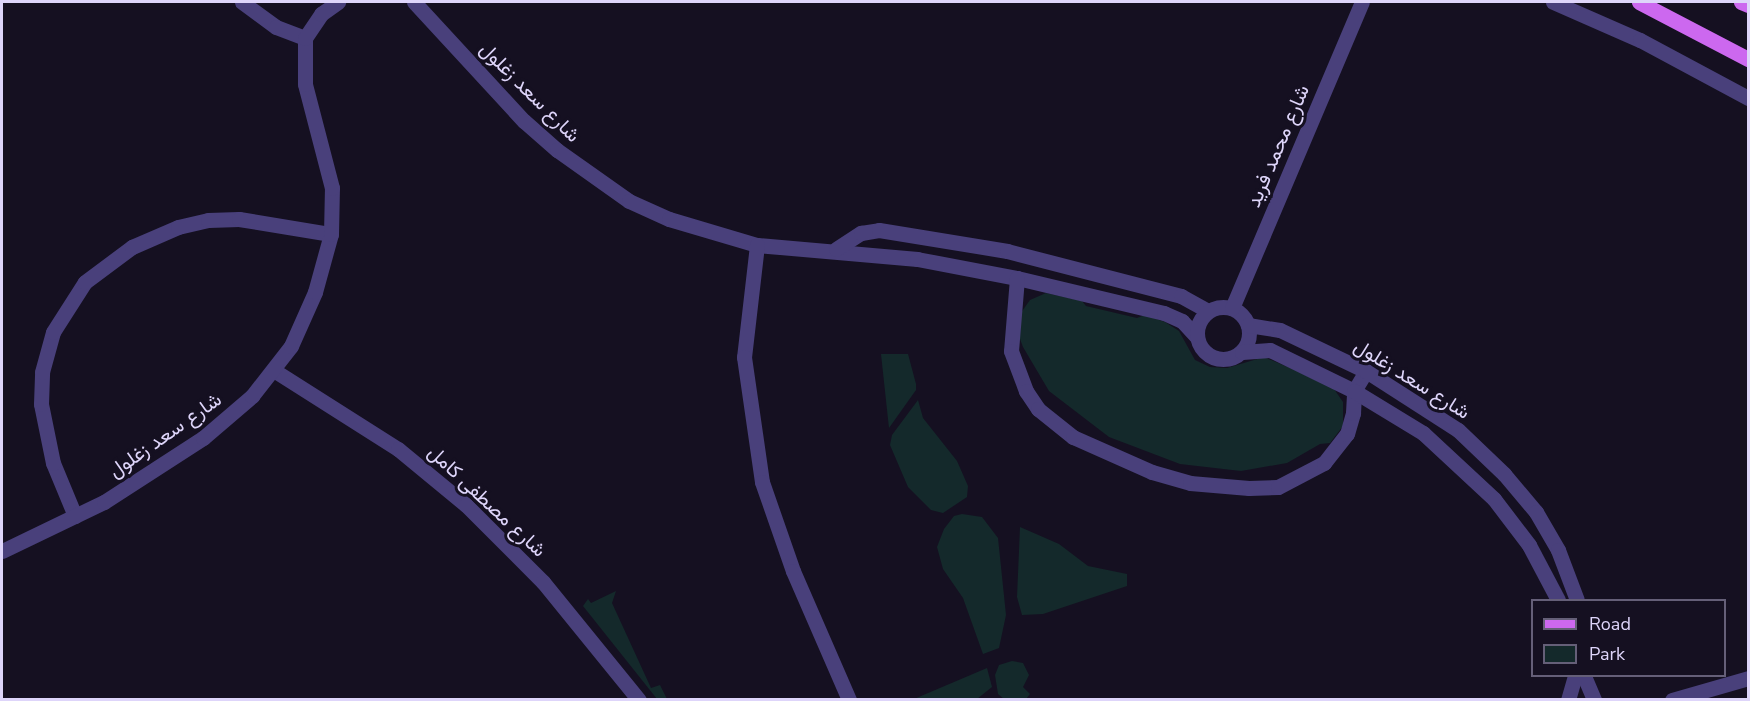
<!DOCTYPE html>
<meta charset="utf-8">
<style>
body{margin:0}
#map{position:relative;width:1750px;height:701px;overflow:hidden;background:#151021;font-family:"Nunito Sans",Vazirmatn,sans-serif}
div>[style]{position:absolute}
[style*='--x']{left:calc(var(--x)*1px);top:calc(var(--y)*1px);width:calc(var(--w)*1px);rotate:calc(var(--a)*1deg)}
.green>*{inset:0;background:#14292b}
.street>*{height:15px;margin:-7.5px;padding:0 7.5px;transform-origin:7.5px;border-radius:7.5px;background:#49407b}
.street>.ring{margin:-7.5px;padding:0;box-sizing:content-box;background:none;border:15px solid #49407b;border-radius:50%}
.primary>*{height:15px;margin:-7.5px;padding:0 7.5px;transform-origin:7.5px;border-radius:7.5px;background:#cc68ef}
span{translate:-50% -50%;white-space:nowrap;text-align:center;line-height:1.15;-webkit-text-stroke:6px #151021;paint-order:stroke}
.street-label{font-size:20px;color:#ded5fa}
.frame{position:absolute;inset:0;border:3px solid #ded5fa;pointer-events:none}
.legend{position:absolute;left:1531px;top:599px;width:195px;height:78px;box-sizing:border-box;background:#151021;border:2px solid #655f78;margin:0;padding:8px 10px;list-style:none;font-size:18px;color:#ded5fa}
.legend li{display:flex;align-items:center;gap:12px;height:30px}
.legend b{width:30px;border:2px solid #655f78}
</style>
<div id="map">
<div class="green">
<i style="clip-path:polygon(1046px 293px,1082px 301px,1086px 306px,1137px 318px,1145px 315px,1165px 322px,1179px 331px,1195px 360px,1210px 367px,1227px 368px,1264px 357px,1290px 368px,1334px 389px,1343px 402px,1343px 426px,1330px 443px,1320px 444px,1287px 463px,1241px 471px,1180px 464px,1109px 437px,1049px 391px,1023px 347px,1017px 331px,1020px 314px,1030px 300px)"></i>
<i style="clip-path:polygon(881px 354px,908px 354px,916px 384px,916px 390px,889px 428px)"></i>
<i style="clip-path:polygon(918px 400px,923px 418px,957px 461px,968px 486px,967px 497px,943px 513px,931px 510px,908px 487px,890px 445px,892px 435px)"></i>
<i style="clip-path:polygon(962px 514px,982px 517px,998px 538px,1006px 615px,999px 648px,983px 654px,963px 598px,943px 569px,937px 547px,944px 529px,954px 516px)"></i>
<i style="clip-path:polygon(1020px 527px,1059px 544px,1088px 566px,1127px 574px,1127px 586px,1043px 614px,1022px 615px,1017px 597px)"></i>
<i style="clip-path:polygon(616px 591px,612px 603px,651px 688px,660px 685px,667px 699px,657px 699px,583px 606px,588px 599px,591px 603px)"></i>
<i style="clip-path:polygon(1012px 661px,1023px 663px,1029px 675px,1023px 687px,1030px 694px,1026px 699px,1004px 699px,998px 694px,995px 675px,999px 665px)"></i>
<i style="clip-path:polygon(987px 668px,992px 687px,977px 699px,914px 699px)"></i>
</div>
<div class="street">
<i style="--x:242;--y:2;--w:42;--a:36.3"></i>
<i style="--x:276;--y:27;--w:31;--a:21"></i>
<i style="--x:414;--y:2;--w:162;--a:47.3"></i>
<i style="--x:524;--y:121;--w:44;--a:41.3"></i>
<i style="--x:557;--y:150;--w:88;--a:35.3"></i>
<i style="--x:629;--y:201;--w:44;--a:24.2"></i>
<i style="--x:669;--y:219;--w:92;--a:16.5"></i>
<i style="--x:757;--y:245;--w:161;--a:5"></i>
<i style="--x:917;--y:259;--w:102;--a:10.8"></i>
<i style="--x:1017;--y:278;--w:151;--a:13.4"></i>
<i style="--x:1164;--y:313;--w:20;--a:24"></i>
<i style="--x:1182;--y:321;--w:22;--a:47"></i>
<i style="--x:1553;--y:2;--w:95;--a:23.6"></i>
<i style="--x:1640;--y:40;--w:123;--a:28.2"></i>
<i style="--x:757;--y:245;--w:113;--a:96.6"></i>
<i style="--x:744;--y:357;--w:126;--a:81.8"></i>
<i style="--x:762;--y:482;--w:94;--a:70.8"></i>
<i style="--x:793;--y:571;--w:141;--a:66.5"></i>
<i style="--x:836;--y:249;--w:30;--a:-33"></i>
<i style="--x:861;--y:233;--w:18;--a:-9"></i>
<i style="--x:879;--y:230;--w:130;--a:9.3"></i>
<i style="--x:1007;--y:251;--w:180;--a:14.5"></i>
<i style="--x:1181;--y:296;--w:31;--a:29"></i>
<i style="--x:1017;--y:278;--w:73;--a:94.7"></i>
<i style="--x:1011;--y:351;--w:43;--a:69.4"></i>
<i style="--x:1026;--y:391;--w:22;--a:56"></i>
<i style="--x:1038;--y:409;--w:45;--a:38.7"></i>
<i style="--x:1073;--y:437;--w:86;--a:23.9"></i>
<i style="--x:1152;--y:472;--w:40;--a:16"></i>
<i style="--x:1190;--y:483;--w:59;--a:4.8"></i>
<i style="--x:1249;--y:488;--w:29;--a:-2"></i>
<i style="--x:1278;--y:487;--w:52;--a:-27.6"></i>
<i style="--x:1324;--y:463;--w:37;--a:-52"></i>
<i style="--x:1347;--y:434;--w:22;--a:-74"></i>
<i style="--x:1353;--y:413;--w:22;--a:-87"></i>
<i style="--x:1354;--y:391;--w:23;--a:-59"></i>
<i class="ring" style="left:1197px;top:307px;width:37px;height:37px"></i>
<i style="--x:1232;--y:308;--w:332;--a:-67"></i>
<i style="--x:1248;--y:325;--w:32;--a:9"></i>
<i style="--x:1280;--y:330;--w:95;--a:25.5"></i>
<i style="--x:1366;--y:371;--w:109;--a:32.7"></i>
<i style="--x:1458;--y:430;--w:64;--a:43.7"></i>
<i style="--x:1504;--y:474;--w:50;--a:49.9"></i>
<i style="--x:1536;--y:512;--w:44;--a:59.9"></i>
<i style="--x:1558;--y:550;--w:53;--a:69.2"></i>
<i style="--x:1242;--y:352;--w:28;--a:-4"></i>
<i style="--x:1270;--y:350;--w:93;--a:26"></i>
<i style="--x:1354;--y:391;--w:81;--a:31.3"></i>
<i style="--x:1423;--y:433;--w:97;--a:42.9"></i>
<i style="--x:1494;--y:499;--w:58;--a:52.7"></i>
<i style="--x:1529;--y:545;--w:62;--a:62.2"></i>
<i style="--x:275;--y:371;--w:146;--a:32.4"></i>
<i style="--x:398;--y:449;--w:88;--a:39.5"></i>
<i style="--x:466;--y:505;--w:109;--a:45"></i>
<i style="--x:543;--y:582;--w:152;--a:50.9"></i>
<i style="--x:75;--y:516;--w:57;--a:-112.5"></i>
<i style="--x:53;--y:463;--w:60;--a:-101.5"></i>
<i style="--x:41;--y:404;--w:32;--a:-88"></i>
<i style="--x:42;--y:372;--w:41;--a:-74.6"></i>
<i style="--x:53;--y:332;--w:59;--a:-57.4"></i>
<i style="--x:85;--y:282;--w:59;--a:-36.7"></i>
<i style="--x:132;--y:247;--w:50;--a:-23.5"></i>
<i style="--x:178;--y:227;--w:31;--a:-13"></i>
<i style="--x:208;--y:220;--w:31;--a:-2"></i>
<i style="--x:239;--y:219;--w:93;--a:9.3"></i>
<i style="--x:2;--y:551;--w:113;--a:-25.7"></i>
<i style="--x:104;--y:502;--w:118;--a:-32.9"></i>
<i style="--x:203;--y:438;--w:65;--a:-40.6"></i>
<i style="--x:252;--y:396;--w:63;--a:-52"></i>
<i style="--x:291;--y:346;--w:59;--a:-66"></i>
<i style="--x:315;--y:292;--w:60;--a:-74.6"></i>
<i style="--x:331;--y:234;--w:46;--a:-88.8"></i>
<i style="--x:332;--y:188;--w:107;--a:-104.6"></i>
<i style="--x:305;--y:84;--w:46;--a:-90"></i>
<i style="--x:305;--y:38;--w:29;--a:-56"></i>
<i style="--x:321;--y:14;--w:21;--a:-35"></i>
<i style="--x:1584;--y:676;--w:26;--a:67"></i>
<i style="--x:1568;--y:700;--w:25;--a:-74"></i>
<i style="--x:1672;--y:700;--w:79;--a:-16.1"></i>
</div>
<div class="primary">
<i style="--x:1639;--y:2;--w:123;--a:27.6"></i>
<i style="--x:1741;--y:2;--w:8;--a:23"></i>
</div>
<div class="street-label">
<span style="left:530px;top:92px;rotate:45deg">شارع سعد زغلول</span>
<span style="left:1278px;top:146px;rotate:-67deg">شارع محمد فريد</span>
<span style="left:1412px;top:379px;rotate:32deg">شارع سعد زغلول</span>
<span style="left:165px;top:435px;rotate:-35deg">شارع سعد زغلول</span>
<span style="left:487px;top:501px;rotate:43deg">شارع مصطفى كامل</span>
</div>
<div class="frame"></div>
<ul class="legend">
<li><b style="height:8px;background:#cc68ef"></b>Road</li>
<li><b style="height:16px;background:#14292b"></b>Park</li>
</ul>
</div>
